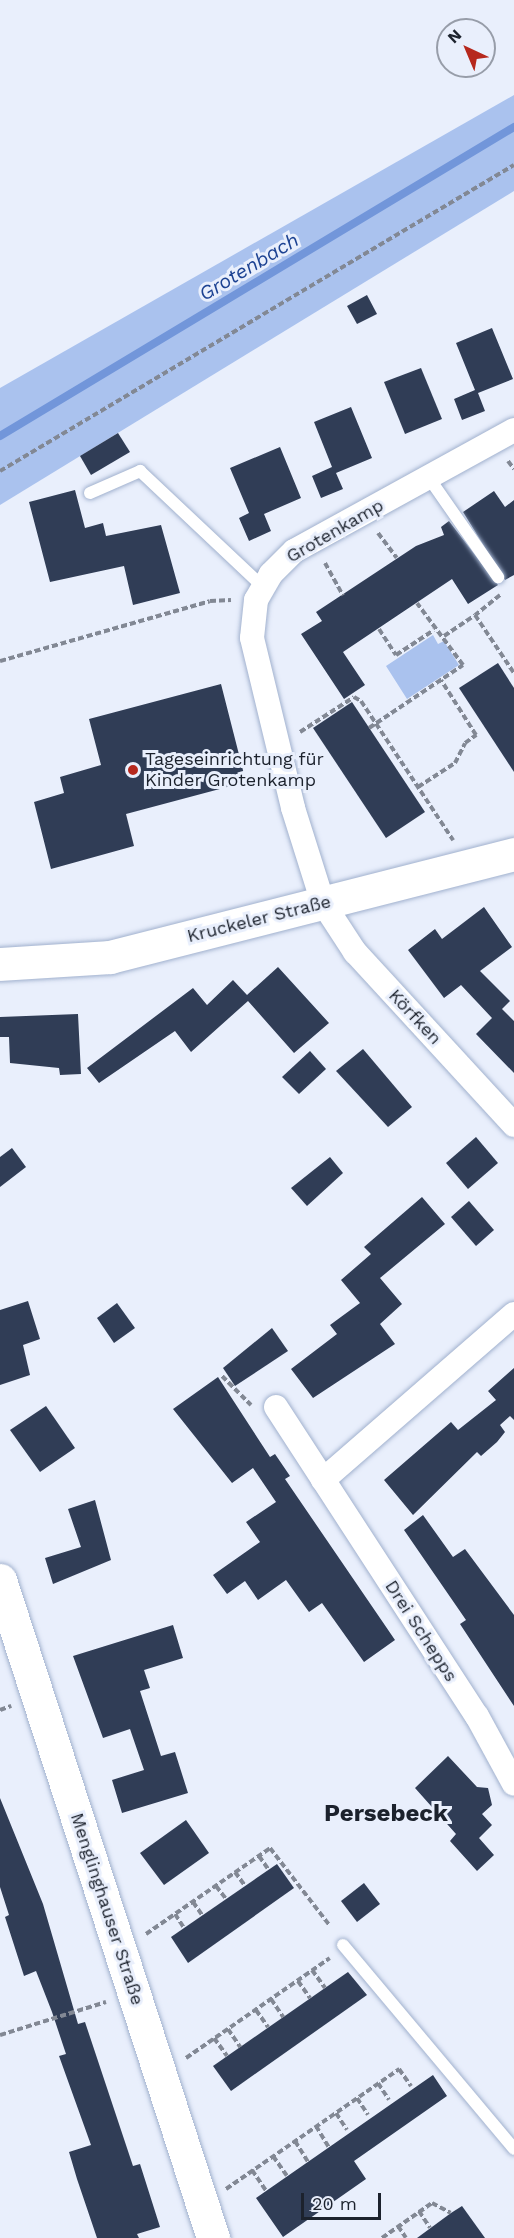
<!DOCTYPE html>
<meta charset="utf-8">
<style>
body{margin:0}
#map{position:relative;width:514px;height:2238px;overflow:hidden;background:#e9effc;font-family:"Work Sans",sans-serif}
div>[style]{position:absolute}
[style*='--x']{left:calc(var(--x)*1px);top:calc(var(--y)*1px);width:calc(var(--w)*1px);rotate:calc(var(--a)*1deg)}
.green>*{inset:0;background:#aac2ee}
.stream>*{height:8px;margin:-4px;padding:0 4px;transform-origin:4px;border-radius:4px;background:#7296da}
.building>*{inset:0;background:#303d56}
.path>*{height:4px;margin-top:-2px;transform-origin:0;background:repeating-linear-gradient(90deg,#828894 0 6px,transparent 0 9px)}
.roads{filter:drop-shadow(0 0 2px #a1b1ce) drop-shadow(0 0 2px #a1b1ce)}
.lane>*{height:12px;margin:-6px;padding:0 6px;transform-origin:6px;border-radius:6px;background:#fff}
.street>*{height:24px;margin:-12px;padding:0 12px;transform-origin:12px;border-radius:12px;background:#fff}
.secondary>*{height:33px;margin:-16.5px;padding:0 16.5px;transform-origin:16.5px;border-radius:16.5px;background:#fff}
.dots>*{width:16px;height:16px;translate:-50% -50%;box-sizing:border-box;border:3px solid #e9effc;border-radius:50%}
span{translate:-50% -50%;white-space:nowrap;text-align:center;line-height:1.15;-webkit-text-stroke:6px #e9effc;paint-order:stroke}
.street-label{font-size:18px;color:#1c222d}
.poi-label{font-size:18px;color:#1c222d}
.left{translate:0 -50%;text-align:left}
.water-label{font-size:20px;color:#1c4292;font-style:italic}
.district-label{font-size:24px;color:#1c222d;font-weight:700}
.north{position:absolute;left:436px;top:18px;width:60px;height:60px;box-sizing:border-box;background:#e9effc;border:2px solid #979da9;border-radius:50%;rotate:316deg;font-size:16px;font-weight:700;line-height:24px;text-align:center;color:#1c222d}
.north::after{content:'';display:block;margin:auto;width:21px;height:27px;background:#b6281d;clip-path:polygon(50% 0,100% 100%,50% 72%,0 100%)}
.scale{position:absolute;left:301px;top:2193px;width:80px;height:27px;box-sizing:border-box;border:3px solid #1c222d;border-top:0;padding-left:8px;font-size:18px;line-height:21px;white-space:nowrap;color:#1c222d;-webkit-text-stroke:4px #e9effc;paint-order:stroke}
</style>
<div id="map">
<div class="green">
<i style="clip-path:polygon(514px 95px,514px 191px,0 505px,0 388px)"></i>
<i style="clip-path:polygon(433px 635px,438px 644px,444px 641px,459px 665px,407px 699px,386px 666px)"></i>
</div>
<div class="stream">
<i style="--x:0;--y:436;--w:600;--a:-31.01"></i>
</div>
<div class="building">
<i style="clip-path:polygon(367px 295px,377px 314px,357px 324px,347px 306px)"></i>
<i style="clip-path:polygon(492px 328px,513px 379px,478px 393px,485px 411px,462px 420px,454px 399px,475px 390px,456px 343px)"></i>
<i style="clip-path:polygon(421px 368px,442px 419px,405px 434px,384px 382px)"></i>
<i style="clip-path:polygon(351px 407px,372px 458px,336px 473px,343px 489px,321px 498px,312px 476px,332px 467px,314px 422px)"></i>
<i style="clip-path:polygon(118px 433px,130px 452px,91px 475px,80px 456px)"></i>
<i style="clip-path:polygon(280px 447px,301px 498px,264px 514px,271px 531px,249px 541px,239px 518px,249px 513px,230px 468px)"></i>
<i style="clip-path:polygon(75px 490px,85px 528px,103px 523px,106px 536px,161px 525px,180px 593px,133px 605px,124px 566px,50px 582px,29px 502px)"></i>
<i style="clip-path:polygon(494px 491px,505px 507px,514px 500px,514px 575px,505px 580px,463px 512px)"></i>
<i style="clip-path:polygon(449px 521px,498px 585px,468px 604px,452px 579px,343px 652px,365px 685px,344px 699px,301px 634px,322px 621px,316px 612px,416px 546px,444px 535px,441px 527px)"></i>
<i style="clip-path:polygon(498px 663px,514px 688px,514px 772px,459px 688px)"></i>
<i style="clip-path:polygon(221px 684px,246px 782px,126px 814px,134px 846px,51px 869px,34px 802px,64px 793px,60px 777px,101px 765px,89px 719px)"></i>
<i style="clip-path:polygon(352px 702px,425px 812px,386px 838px,313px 728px)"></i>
<i style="clip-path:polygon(484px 907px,512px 947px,480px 971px,510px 1001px,502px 1009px,514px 1021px,514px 1073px,476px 1034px,492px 1018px,461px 985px,444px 998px,408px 950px,435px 929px,442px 939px)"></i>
<i style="clip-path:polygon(278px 967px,329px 1023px,294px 1053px,248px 1001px,191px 1052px,175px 1031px,99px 1083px,87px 1068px,193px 988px,207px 1005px,233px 980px,247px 995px)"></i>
<i style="clip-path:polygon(78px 1014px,81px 1074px,60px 1075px,59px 1068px,10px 1063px,9px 1037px,0 1037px,0 1017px)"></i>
<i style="clip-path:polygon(363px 1049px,412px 1107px,388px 1127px,336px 1071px)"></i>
<i style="clip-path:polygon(310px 1051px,326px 1069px,299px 1094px,282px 1077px)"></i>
<i style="clip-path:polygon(476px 1137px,498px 1163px,468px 1189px,446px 1163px)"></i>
<i style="clip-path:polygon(12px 1148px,26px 1167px,0 1187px,0 1157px)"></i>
<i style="clip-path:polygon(330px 1157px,343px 1173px,307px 1206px,291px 1188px)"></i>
<i style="clip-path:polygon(422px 1197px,445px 1224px,380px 1278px,402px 1304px,380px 1324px,395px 1344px,313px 1398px,291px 1369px,337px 1334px,330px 1325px,360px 1303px,341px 1280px,371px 1254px,364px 1247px)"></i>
<i style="clip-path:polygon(469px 1201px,494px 1230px,476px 1246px,451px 1217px)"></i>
<i style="clip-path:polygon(28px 1301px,40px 1339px,23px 1345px,30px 1375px,0 1385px,0 1310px)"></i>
<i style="clip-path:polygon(117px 1303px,135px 1328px,114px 1343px,97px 1318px)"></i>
<i style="clip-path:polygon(272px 1328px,288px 1351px,235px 1386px,223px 1368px)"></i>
<i style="clip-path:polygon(514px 1368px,514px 1420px,510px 1416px,500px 1425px,505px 1432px,497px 1442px,481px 1456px,477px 1452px,413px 1515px,384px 1480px,451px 1422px,458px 1430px,496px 1400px,488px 1391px)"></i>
<i style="clip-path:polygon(218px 1377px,270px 1457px,275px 1454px,290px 1476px,285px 1479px,395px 1640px,364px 1662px,322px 1603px,309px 1612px,286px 1580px,258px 1600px,245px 1581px,227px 1594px,213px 1575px,260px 1542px,246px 1522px,276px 1502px,253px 1468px,232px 1483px,173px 1409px)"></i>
<i style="clip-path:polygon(46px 1406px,75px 1448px,40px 1472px,10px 1430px)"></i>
<i style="clip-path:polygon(95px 1500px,111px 1560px,53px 1584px,45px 1558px,81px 1547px,68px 1509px)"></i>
<i style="clip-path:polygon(423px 1515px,453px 1557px,465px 1549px,514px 1615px,514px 1706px,460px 1624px,466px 1620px,404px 1530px)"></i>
<i style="clip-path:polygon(173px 1625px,183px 1658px,144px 1670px,150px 1688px,140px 1691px,161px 1756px,175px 1752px,188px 1793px,122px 1813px,112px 1780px,144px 1770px,130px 1729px,103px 1738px,73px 1656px)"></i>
<i style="clip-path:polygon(448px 1756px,477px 1787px,488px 1788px,492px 1805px,482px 1814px,492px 1825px,479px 1838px,494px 1855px,477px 1871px,450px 1841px,456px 1834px,415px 1788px)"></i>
<i style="clip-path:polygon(0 1798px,43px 1904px,78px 2024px,85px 2022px,133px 2166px,140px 2164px,160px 2227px,137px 2234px,139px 2238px,97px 2238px,77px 2179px,69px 2152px,91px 2145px,59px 2056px,66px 2054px,52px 2012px,36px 1971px,24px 1976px,5px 1917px,9px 1915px,0 1887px)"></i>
<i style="clip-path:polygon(186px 1820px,209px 1853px,164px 1885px,140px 1853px)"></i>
<i style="clip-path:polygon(277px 1864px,294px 1888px,188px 1963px,171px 1937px)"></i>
<i style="clip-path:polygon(364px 1883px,380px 1904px,357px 1922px,341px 1901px)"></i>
<i style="clip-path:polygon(348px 1972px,367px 1995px,231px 2091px,213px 2066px)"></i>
<i style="clip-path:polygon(433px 2075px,447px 2096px,354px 2161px,366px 2179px,283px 2237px,256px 2198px)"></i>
<i style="clip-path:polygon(462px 2206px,485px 2238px,417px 2238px,451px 2213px)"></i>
</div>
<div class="path">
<i style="--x:508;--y:461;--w:10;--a:53"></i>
<i style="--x:0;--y:471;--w:598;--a:-30.77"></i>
<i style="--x:378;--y:533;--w:31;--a:53"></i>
<i style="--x:325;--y:563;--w:37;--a:61"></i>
<i style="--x:500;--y:595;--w:32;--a:141"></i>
<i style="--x:475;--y:615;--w:70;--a:56.1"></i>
<i style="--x:379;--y:629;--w:31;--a:57"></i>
<i style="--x:396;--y:655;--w:45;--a:-33.3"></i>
<i style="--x:444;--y:636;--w:37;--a:-34"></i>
<i style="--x:0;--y:661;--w:218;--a:-15.9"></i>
<i style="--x:210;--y:601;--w:21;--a:-3"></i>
<i style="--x:369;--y:728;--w:113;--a:-33.8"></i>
<i style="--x:463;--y:665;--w:77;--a:-126.6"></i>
<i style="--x:300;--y:732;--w:64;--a:-32.9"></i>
<i style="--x:354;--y:697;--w:8;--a:30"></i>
<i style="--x:361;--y:701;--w:167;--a:56.5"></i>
<i style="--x:418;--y:787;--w:44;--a:-33"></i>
<i style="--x:455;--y:763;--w:22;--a:-63"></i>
<i style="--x:465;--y:743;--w:14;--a:-36"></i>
<i style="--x:476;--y:735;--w:65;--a:-122.5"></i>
<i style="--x:222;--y:1376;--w:41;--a:45"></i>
<i style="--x:0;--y:1710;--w:12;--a:-20"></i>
<i style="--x:259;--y:1856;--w:16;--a:55"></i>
<i style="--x:235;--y:1872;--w:17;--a:54"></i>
<i style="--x:216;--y:1886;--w:16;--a:52"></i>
<i style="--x:193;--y:1902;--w:16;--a:55"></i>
<i style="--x:175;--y:1914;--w:17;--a:57"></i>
<i style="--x:146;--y:1934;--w:151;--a:-34.7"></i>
<i style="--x:270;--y:1848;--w:98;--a:52.4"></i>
<i style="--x:312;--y:1970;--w:22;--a:54"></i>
<i style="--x:298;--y:1981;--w:21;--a:55"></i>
<i style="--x:271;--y:1999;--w:22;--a:56"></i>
<i style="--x:256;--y:2010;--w:21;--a:55"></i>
<i style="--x:228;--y:2029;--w:22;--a:56"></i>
<i style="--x:0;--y:2035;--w:111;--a:-17.3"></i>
<i style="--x:214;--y:2038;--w:22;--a:54"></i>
<i style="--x:186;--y:2058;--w:175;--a:-34.8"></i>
<i style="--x:378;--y:2083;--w:20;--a:57"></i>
<i style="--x:357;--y:2098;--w:20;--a:57"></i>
<i style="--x:336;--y:2113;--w:20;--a:57"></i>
<i style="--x:316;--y:2126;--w:26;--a:59"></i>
<i style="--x:295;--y:2141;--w:25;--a:58"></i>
<i style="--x:273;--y:2156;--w:24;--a:55"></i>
<i style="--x:252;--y:2170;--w:25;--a:56"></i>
<i style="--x:226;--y:2189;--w:211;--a:-34.7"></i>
<i style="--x:399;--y:2069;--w:21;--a:55"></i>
<i style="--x:419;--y:2211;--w:20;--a:57"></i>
<i style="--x:398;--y:2226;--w:14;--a:56"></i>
<i style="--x:382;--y:2238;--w:61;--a:-35"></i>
<i style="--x:432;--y:2203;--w:21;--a:28"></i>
</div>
<div class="roads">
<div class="lane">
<i style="--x:429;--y:478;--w:121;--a:55.1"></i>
<i style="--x:90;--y:493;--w:55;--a:-23.7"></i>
<i style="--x:140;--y:471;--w:169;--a:43.3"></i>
<i style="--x:343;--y:1945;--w:266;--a:50"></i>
</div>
<div class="street">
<i style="--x:514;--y:430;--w:251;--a:151.2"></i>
<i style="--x:294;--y:551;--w:33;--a:135"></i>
<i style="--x:271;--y:574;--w:30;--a:120"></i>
<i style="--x:256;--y:600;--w:38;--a:96"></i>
<i style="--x:252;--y:638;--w:175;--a:76.4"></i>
<i style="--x:293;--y:808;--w:100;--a:72.5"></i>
<i style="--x:323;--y:903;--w:59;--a:56.9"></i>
<i style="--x:355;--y:952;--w:235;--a:47.4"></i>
<i style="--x:276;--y:1407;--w:369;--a:57"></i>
<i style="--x:477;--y:1716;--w:77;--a:61.4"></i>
<i style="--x:323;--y:1480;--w:253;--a:-41"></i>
</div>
<div class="secondary">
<i style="--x:0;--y:964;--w:110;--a:-3.6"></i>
<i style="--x:110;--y:957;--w:417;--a:-14.3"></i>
<i style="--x:0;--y:1580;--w:692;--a:72.06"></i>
</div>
</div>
<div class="dots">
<i style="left:133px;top:770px;background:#b6281d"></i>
</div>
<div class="street-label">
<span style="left:335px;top:531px;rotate:-30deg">Grotenkamp</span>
<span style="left:259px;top:919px;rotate:-14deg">Kruckeler Straße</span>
<span style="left:415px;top:1017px;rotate:47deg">Körfken</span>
<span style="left:421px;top:1631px;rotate:57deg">Drei Schepps</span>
<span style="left:107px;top:1909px;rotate:72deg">Menglinghauser Straße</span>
</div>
<div class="poi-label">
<span class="left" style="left:145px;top:770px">Tageseinrichtung für<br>Kinder Grotenkamp</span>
</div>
<div class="water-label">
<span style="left:249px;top:267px;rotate:-31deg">Grotenbach</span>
</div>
<div class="district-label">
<span style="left:386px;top:1814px">Persebeck</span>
</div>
<div class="north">N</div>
<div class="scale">20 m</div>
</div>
